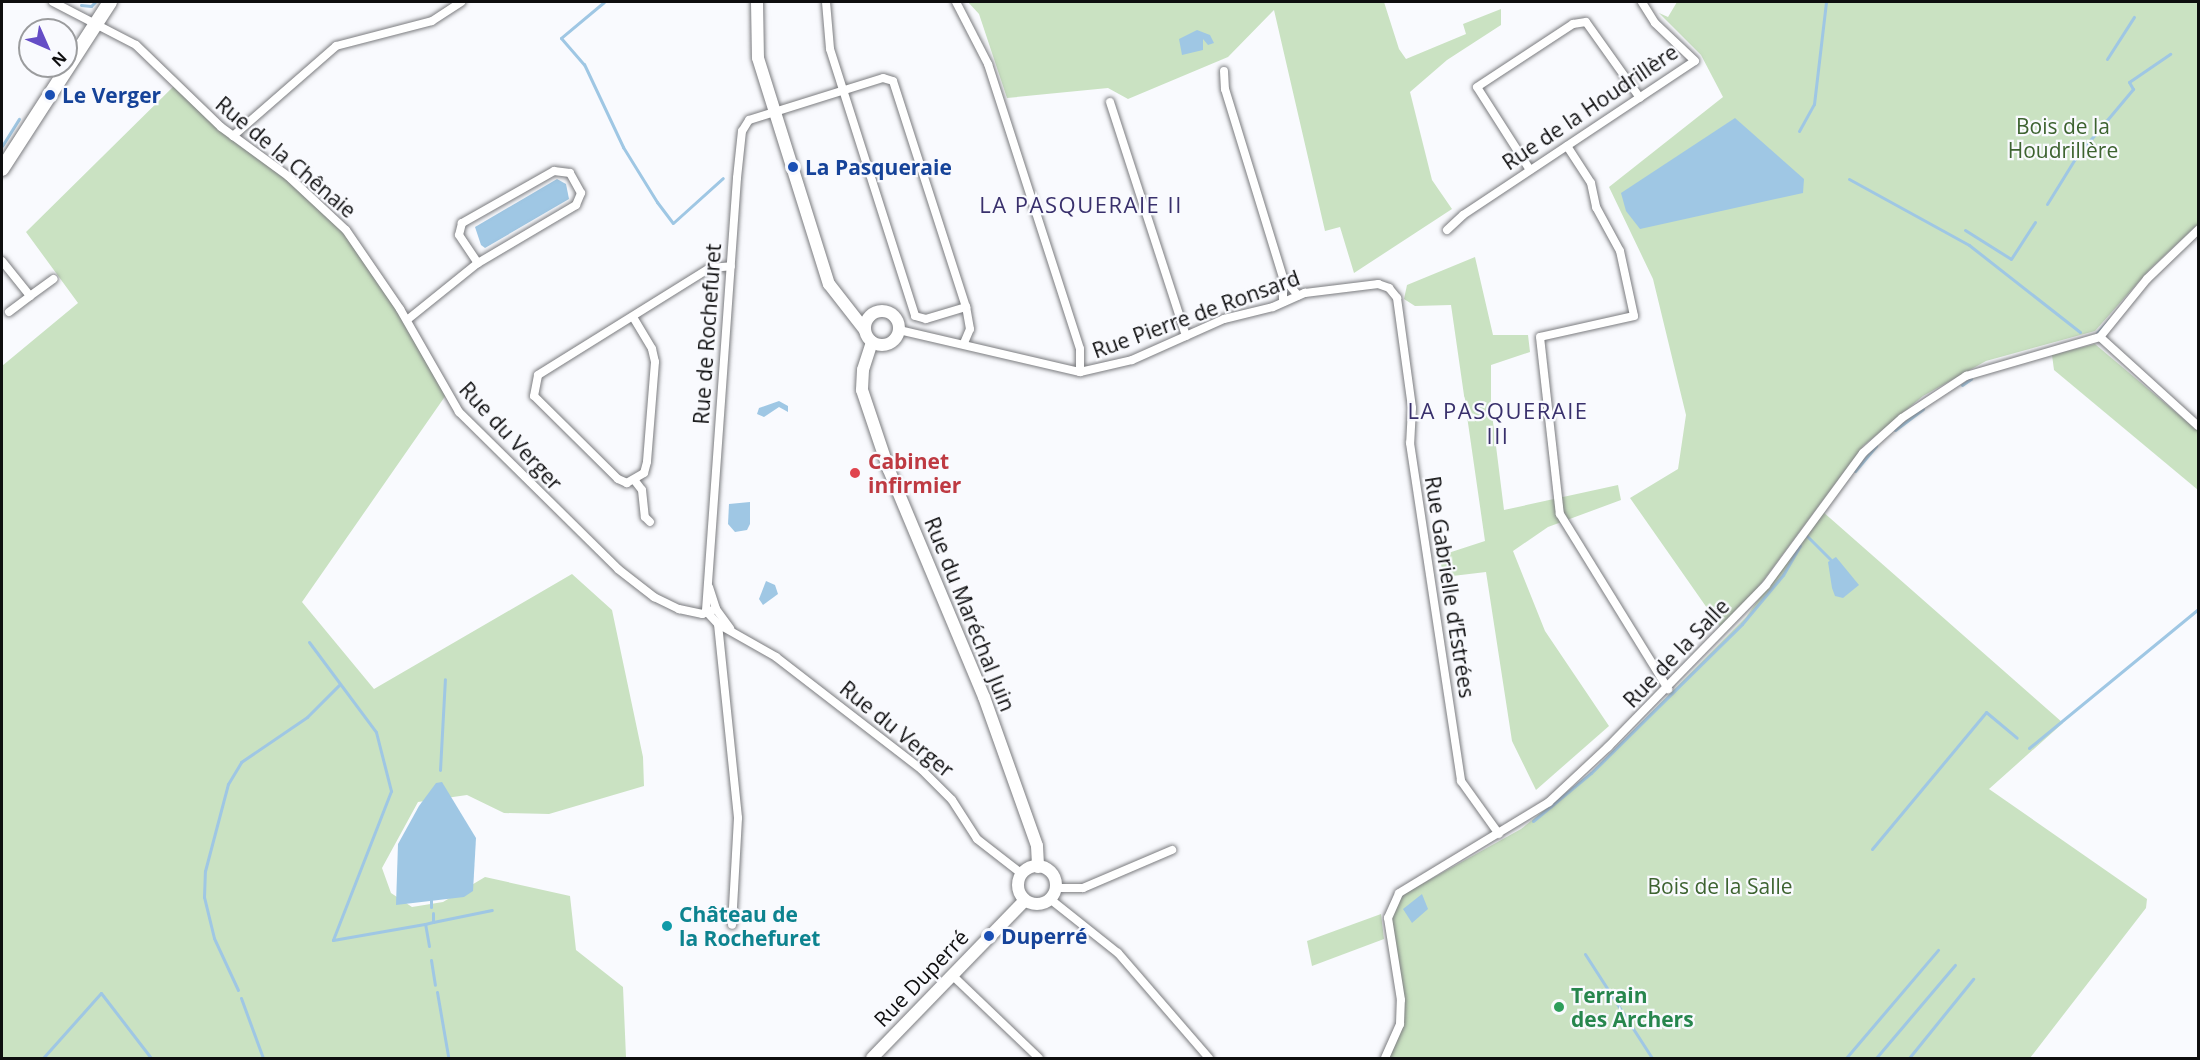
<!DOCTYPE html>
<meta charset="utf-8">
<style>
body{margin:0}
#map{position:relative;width:2200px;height:1060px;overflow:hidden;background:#f9fafe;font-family:"Open Sans",sans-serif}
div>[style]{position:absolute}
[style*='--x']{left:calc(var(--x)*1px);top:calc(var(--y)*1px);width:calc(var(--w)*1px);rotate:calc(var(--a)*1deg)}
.green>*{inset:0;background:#cae2c2}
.water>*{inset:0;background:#9fc7e4}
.stream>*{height:3px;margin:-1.5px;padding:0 1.5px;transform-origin:1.5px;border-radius:1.5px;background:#9fc7e4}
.roads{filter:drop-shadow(0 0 2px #7b7c7f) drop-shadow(0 0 2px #7b7c7f)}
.street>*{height:8px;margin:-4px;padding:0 4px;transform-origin:4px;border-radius:4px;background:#fff}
.secondary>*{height:12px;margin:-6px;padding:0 6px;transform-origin:6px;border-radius:6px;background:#fff}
.secondary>.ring{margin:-6px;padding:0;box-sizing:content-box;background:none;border:12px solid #fff;border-radius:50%}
.primary>*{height:14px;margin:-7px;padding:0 7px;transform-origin:7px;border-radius:7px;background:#fff}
.dots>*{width:16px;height:16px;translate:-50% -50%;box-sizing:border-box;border:3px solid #f9fafe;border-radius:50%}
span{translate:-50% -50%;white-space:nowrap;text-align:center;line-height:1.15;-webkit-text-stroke:4.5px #f9fafe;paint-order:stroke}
.transit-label{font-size:21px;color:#164399;font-weight:700}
.left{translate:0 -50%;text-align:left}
.street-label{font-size:21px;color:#0e0e0f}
.park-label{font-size:21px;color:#3d6330}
.health-label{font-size:21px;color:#be3a42;font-weight:700}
.culture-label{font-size:21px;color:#0d838f;font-weight:700}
.leisure-label{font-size:21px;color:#27864d;font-weight:700}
.neighbourhood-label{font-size:22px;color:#39306c;letter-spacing:1.5px}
.frame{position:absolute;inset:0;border:3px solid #0e0e0f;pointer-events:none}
.north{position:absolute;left:18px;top:18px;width:60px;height:60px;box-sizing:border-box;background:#f9fafe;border:2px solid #9b9c9e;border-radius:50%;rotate:135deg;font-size:16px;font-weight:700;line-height:24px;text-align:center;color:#0e0e0f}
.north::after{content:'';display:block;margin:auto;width:21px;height:27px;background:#654dc6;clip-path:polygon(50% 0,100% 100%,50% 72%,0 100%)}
</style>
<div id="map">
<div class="green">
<i style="clip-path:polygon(968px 2px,1384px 2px,1399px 49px,1406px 59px,1466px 34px,1463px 24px,1501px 9px,1501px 25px,1447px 60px,1410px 92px,1432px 180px,1452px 209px,1354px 273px,1340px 227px,1325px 231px,1274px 10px,1228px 57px,1128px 99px,1108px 88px,1007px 98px,979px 14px)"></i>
<i style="clip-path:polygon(1677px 2px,2198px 2px,2198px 224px,2150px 269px,2095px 331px,1986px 361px,1923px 396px,1863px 446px,1751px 597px,1721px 628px,1630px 498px,1678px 469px,1686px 415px,1653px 279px,1609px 187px,1723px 97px,1701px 55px,1659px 13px,1668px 17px)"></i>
<i style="clip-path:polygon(178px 82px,194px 102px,308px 193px,372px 264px,446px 395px,302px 602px,374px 689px,572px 574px,612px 610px,643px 757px,644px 786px,549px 814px,504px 813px,467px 795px,418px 802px,382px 868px,391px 893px,412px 907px,443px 902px,485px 877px,570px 896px,576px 950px,623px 987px,626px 1057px,657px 1058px,2px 1058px,2px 366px,78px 303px,26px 232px)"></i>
<i style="clip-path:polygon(1475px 257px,1493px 335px,1528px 335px,1530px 352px,1491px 365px,1491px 406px,1504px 510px,1618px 485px,1621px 500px,1548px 527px,1513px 551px,1545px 631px,1609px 726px,1536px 790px,1512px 741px,1486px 572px,1444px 577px,1439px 556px,1485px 541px,1451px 305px,1415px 306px,1404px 299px,1407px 285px)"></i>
<i style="clip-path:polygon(2095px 344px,2198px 431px,2198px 490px,2054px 370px,2052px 355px)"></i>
<i style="clip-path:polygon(1822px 511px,2063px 723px,1989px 789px,2147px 899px,2146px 908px,2030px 1058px,1384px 1058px,1400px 1024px,1388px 918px,1393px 900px,1521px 829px,1591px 773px,1746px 617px)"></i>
<i style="clip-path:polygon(1381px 914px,1384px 939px,1312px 966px,1307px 941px)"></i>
</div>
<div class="water">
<i style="clip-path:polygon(1197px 30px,1210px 35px,1214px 43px,1208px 45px,1203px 39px,1203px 50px,1182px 55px,1179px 39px)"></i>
<i style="clip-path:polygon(1735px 118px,1804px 179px,1803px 193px,1640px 229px,1626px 211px,1621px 193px)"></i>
<i style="clip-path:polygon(557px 179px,566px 184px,569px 199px,485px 248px,481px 245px,475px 227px)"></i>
<i style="clip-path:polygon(779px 401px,788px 406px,788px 412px,779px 407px,764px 417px,757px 414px,759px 408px)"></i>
<i style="clip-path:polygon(750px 502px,750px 524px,747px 530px,735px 532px,728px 524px,729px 504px)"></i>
<i style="clip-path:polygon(1836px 557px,1859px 585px,1843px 598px,1835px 596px,1832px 588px,1828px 562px)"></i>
<i style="clip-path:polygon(766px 581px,775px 585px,778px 594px,763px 605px,759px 599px)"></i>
<i style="clip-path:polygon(442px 782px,476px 838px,473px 891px,464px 897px,396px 905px,398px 844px,419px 806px,436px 783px)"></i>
<i style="clip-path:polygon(1422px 894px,1428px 909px,1412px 923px,1403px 909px)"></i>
</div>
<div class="stream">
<i style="--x:604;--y:2;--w:56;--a:140.1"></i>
<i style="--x:561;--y:38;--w:35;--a:49"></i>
<i style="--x:584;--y:64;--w:92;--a:64.8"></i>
<i style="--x:623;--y:147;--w:65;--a:58.3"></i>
<i style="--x:657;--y:202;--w:26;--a:53"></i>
<i style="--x:673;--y:223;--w:67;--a:-42"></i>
<i style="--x:81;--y:5;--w:10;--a:6"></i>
<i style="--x:91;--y:6;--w:6;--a:-45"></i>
<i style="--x:2107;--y:59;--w:50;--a:-57.3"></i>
<i style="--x:1799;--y:131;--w:31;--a:-61"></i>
<i style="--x:1814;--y:104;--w:103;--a:-83.3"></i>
<i style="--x:2;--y:146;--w:32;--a:-58"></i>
<i style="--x:1849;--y:179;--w:137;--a:28.8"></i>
<i style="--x:1969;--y:245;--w:141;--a:38.1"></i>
<i style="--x:2047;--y:204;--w:55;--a:-58.3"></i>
<i style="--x:2076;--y:157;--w:89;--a:-50"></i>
<i style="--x:2133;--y:89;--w:8;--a:-120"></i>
<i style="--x:2129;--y:82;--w:50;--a:-34.3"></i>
<i style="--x:1965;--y:230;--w:54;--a:32.2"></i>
<i style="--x:2011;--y:259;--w:44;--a:-57"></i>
<i style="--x:2097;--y:333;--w:19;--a:-47"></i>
<i style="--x:1962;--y:385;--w:11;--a:-34"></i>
<i style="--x:1895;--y:430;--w:35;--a:-37"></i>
<i style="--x:1855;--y:471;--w:33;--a:-50"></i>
<i style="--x:1806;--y:535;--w:34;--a:45"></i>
<i style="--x:309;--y:642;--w:112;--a:53.3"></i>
<i style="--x:376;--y:732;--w:61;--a:75.7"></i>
<i style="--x:391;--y:791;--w:160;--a:111.3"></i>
<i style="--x:333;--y:940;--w:93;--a:-9.9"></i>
<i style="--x:2029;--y:748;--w:219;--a:-39.4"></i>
<i style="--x:440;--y:770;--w:91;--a:-86.9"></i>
<i style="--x:1533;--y:821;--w:75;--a:-39.6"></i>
<i style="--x:1591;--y:773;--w:212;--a:-44.6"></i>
<i style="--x:1742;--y:624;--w:64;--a:-50.1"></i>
<i style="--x:1783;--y:575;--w:34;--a:-60"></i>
<i style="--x:1872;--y:849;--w:178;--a:-50.2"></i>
<i style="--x:1986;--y:712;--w:40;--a:40"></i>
<i style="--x:431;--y:899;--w:8;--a:90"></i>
<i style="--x:433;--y:922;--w:60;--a:-11.5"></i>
<i style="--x:429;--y:946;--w:22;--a:-100"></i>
<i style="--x:425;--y:924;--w:8;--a:-14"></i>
<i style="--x:433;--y:922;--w:9;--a:-90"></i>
<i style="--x:1585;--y:954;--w:124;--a:57.2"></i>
<i style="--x:431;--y:960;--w:25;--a:81"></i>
<i style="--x:238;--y:990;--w:57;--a:-114.8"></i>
<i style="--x:214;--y:938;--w:42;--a:-103.7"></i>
<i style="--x:204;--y:897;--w:26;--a:-88"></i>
<i style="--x:205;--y:871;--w:90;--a:-75.2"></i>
<i style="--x:228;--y:784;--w:26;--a:-59"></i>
<i style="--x:241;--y:762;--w:80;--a:-34.3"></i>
<i style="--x:307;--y:717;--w:45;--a:-45"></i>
<i style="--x:437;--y:992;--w:65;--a:80.2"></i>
<i style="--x:241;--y:998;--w:64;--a:69.9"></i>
<i style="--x:43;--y:1058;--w:87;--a:-48.3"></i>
<i style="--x:101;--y:993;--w:82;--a:52.4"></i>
<i style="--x:1846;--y:1058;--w:142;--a:-49.6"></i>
<i style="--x:1876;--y:1058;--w:122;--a:-49.7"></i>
<i style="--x:1909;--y:1058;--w:102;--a:-51"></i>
</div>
<div class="roads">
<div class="street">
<i style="--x:53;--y:2;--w:93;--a:27.4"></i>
<i style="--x:136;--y:45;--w:118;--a:44"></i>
<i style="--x:221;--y:127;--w:83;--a:36.2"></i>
<i style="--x:288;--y:176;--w:79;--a:43"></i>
<i style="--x:346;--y:230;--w:96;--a:55.6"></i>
<i style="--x:400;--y:309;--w:119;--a:60.2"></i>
<i style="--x:459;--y:412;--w:223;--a:44.6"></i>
<i style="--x:618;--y:569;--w:46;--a:37.9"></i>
<i style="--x:654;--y:597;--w:28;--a:26"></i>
<i style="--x:679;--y:609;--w:24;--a:12"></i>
<i style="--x:702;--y:614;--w:15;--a:-20"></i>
<i style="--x:826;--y:2;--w:47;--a:85.1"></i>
<i style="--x:830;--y:49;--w:280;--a:72.3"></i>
<i style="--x:915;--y:316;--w:11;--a:15"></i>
<i style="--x:926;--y:319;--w:42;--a:-16.7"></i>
<i style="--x:956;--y:2;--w:70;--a:62.7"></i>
<i style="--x:988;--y:64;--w:299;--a:72.1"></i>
<i style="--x:1080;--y:349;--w:23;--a:90"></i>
<i style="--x:1224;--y:71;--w:18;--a:87"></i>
<i style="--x:1225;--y:89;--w:198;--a:72.9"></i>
<i style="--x:1283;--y:278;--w:24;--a:90"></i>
<i style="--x:1110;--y:102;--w:246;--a:72"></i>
<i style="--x:233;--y:136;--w:137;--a:-41.1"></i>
<i style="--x:336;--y:46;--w:99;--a:-14.6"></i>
<i style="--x:432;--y:21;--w:35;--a:-33"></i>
<i style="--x:1567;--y:146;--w:44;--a:57"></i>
<i style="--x:1591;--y:183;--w:25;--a:78"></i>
<i style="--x:1596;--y:207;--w:50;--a:61.4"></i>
<i style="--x:1620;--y:251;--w:66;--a:77.8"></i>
<i style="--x:1634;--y:316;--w:96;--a:167.4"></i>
<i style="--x:1540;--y:337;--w:178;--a:83.6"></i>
<i style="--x:1560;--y:514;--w:206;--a:58.3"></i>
<i style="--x:1530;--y:170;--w:98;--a:-122.6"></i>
<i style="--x:1477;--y:87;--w:115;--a:-33.3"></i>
<i style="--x:1573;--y:24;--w:13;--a:-9"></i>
<i style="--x:1586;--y:22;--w:93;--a:54.6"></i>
<i style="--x:1447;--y:230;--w:22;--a:-43"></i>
<i style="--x:1463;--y:215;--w:278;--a:-33.6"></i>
<i style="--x:1695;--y:61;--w:55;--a:-136.5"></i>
<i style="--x:1655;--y:23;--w:25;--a:-122"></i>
<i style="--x:2;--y:261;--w:45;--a:51.3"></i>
<i style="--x:30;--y:296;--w:29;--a:-36"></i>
<i style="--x:1283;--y:278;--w:23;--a:49"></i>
<i style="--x:9;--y:312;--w:26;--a:-37"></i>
<i style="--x:633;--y:317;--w:37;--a:59"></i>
<i style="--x:652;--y:349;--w:13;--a:77"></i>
<i style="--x:655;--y:362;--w:100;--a:94.6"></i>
<i style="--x:647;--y:462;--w:11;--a:105"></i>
<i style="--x:644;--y:473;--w:20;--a:150"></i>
<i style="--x:627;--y:483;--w:10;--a:-156"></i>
<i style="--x:618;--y:479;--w:118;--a:-135.3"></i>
<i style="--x:534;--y:396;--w:21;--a:-79"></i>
<i style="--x:538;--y:375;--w:203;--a:-31.9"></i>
<i style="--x:710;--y:268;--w:21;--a:-5"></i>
<i style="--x:407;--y:320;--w:91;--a:-38.8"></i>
<i style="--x:478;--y:263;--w:114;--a:-30.6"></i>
<i style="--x:576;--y:205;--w:13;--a:-67"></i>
<i style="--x:581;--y:193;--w:23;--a:-119"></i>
<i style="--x:570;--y:173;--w:16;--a:-173"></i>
<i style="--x:554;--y:171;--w:106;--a:150.5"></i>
<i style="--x:462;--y:223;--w:12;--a:104"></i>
<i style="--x:459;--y:235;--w:34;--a:56"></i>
<i style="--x:899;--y:330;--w:186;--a:13.1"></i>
<i style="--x:1080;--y:372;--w:53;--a:-13"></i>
<i style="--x:1132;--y:360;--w:101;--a:-24"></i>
<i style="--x:1224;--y:319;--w:50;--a:-13.8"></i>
<i style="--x:1273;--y:307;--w:35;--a:-24"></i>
<i style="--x:1305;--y:293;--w:74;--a:-7"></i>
<i style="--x:1378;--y:284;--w:12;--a:20"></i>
<i style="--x:1389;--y:288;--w:13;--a:51"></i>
<i style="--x:1397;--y:298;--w:111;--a:82.2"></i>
<i style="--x:1412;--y:408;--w:35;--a:93"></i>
<i style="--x:1410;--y:443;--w:342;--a:81.4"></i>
<i style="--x:1461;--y:781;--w:65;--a:54.4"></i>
<i style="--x:2100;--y:337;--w:75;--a:-51"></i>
<i style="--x:2147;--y:279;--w:71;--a:-43.9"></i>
<i style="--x:2100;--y:337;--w:132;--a:42.2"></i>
<i style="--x:964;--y:343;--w:15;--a:-67"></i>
<i style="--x:970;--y:329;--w:22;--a:-100"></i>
<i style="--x:966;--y:307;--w:237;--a:-107.9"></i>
<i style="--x:893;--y:81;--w:10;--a:-163"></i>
<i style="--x:883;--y:78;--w:140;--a:162.6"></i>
<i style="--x:749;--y:120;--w:13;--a:122"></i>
<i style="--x:742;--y:131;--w:47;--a:96.1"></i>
<i style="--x:737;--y:178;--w:434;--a:94.1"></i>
<i style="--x:706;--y:611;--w:18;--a:47"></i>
<i style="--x:718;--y:624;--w:67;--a:29.6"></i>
<i style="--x:776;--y:657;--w:185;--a:37.7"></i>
<i style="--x:922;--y:770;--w:42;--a:45"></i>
<i style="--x:952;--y:800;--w:46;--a:57.3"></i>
<i style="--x:977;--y:839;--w:57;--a:37.9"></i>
<i style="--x:635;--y:481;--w:11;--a:52"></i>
<i style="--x:642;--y:490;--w:27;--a:84"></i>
<i style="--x:645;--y:517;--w:7;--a:45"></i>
<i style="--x:709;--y:587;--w:23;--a:72"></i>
<i style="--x:716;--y:609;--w:24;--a:54"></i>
<i style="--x:718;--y:624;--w:195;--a:84.1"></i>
<i style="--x:738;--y:818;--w:107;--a:93.2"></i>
<i style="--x:1056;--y:888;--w:27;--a:0"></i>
<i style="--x:1083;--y:888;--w:97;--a:-23.1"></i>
<i style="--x:1050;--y:899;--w:87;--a:38.5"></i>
<i style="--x:1118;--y:953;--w:139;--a:49.1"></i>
<i style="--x:952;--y:975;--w:120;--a:43.7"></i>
<i style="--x:1385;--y:1058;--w:37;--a:-66"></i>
<i style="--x:1400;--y:1024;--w:24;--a:-88"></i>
<i style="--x:1401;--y:1000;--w:83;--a:-99"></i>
<i style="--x:1388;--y:918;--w:27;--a:-66"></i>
<i style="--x:1399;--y:893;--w:175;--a:-31.2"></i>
<i style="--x:1549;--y:802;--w:81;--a:-43"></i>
<i style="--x:1608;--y:747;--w:226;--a:-45.7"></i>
<i style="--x:1766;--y:585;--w:164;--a:-53.7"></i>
<i style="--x:1863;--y:453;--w:52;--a:-41.9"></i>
<i style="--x:1902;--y:418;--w:77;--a:-33.3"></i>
<i style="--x:1966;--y:376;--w:140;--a:-16.2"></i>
</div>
<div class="secondary">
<i style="--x:757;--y:2;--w:56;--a:89"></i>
<i style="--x:758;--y:58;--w:237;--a:72.6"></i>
<i style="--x:829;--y:284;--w:58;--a:52"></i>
<i class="ring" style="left:865px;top:311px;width:22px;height:22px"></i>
<i style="--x:872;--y:342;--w:29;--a:108"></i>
<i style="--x:863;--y:370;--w:20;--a:93"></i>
<i style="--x:862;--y:390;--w:84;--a:71.4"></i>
<i style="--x:889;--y:470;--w:246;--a:67.3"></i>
<i style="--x:984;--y:697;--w:158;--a:70.4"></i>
<i style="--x:1037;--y:846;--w:21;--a:87"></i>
<i class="ring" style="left:1018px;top:866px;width:26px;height:26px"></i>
<i style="--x:872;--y:1058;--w:220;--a:-45.9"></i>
</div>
<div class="primary">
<i style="--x:2;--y:169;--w:199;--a:-57.1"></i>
</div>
</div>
<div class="dots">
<i style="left:50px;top:95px;background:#1a4fb4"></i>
<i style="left:793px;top:167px;background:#1a4fb4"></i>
<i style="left:855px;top:473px;background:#e0444e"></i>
<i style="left:667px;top:926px;background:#0f9aa8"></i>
<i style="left:989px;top:936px;background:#1a4fb4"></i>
<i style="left:1559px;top:1007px;background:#2e9e5b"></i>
</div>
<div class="transit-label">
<span class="left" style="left:62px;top:95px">Le Verger</span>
<span class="left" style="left:805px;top:167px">La Pasqueraie</span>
<span class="left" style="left:1001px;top:936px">Duperré</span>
</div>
<div class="street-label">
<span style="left:1590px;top:107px;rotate:-34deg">Rue de la Houdrillère</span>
<span style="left:286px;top:157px;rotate:40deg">Rue de la Chênaie</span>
<span style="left:1196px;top:314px;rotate:-20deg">Rue Pierre de Ronsard</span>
<span style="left:707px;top:334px;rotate:-86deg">Rue de Rochefuret</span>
<span style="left:511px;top:436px;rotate:47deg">Rue du Verger</span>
<span style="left:1450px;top:587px;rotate:81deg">Rue Gabrielle d’Estrées</span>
<span style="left:970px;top:614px;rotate:68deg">Rue du Maréchal Juin</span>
<span style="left:1676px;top:653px;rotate:-46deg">Rue de la Salle</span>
<span style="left:897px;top:729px;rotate:39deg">Rue du Verger</span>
<span style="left:921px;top:978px;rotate:-46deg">Rue Duperré</span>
</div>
<div class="park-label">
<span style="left:2063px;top:138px">Bois de la<br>Houdrillère</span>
<span style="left:1720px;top:886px">Bois de la Salle</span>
</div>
<div class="health-label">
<span class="left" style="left:868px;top:473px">Cabinet<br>infirmier</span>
</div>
<div class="culture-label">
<span class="left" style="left:679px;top:926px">Château de<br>la Rochefuret</span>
</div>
<div class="leisure-label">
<span class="left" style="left:1571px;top:1007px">Terrain<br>des Archers</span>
</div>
<div class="neighbourhood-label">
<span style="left:1081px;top:205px">LA PASQUERAIE II</span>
<span style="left:1498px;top:423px">LA PASQUERAIE<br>III</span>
</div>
<div class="frame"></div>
<div class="north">N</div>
</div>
